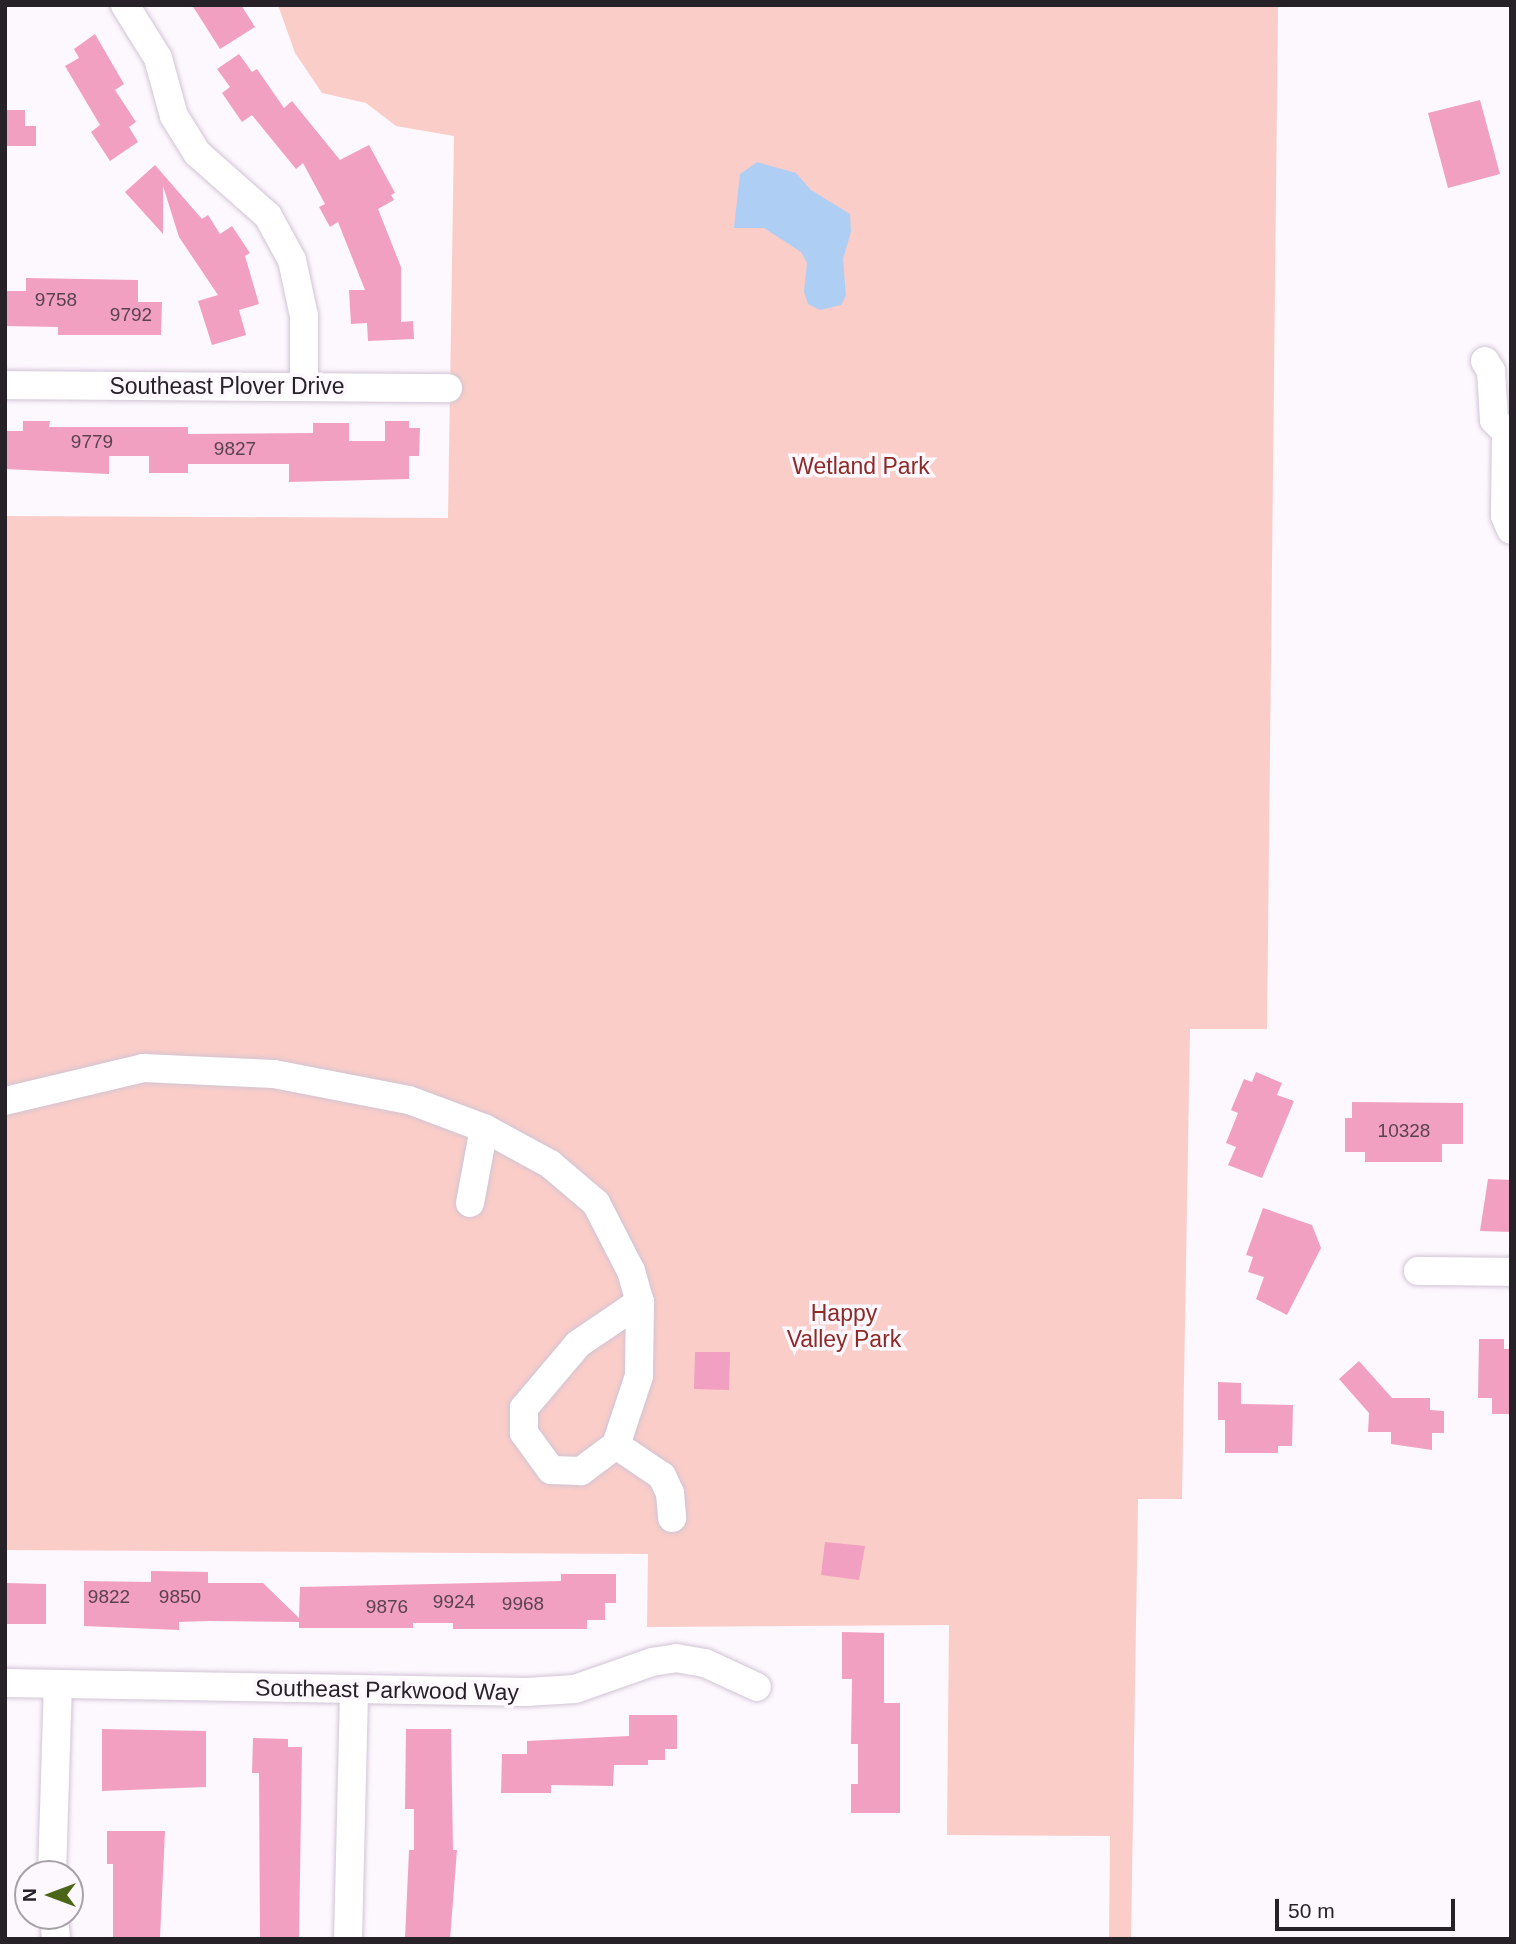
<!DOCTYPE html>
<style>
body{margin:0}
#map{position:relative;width:1516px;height:1944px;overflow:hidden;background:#fdf7fe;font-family:Helvetica,sans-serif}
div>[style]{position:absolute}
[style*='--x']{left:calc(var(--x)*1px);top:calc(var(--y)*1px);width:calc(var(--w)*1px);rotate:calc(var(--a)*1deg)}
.green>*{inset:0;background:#facdc8}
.water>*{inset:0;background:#aecef4}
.building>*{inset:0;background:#f1a0c2}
.roads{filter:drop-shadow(0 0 2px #d1c4d4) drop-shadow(0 0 2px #d1c4d4)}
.minor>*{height:28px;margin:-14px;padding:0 14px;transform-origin:14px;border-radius:14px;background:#fff}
span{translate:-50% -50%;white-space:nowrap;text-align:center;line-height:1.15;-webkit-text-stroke:7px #fdf7fe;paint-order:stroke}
.number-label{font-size:19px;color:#5a424e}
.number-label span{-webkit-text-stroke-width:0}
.street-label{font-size:23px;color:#272228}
.park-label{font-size:23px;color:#8e2a26}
.frame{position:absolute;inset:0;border:7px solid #272228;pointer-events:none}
.north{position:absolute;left:14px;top:1860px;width:70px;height:70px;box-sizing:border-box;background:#fdf7fe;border:2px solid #a7a2a8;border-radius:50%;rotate:270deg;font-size:19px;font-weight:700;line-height:28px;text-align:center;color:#272228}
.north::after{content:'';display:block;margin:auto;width:24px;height:32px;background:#4b6618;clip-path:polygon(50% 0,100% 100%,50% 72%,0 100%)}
.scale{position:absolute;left:1275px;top:1899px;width:180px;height:32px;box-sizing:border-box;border:4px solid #272228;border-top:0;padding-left:9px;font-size:21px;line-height:24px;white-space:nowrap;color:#272228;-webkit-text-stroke:5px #fdf7fe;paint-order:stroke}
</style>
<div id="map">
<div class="green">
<i style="clip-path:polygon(278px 5px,1278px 5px,1267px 1029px,1190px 1029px,1182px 1499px,1138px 1499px,1131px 1939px,1109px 1939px,1110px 1836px,947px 1835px,949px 1625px,647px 1627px,648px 1554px,5px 1550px,5px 516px,448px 518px,454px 136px,396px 126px,366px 103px,322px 93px,295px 53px)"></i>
</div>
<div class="water">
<i style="clip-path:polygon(757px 162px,796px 173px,811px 190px,850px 214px,851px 232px,843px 259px,846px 296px,841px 305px,820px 310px,808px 304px,804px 292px,807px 263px,801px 252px,764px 228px,734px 228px,740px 174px)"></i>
</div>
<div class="building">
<i style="clip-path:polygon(192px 5px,241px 5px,255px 27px,220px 49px)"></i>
<i style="clip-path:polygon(95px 34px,124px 84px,115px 90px,136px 122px,129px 127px,138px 142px,110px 161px,91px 132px,100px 125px,65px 66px,79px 58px,74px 49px)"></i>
<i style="clip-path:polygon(239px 54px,252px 72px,257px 69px,284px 108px,292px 101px,340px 160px,369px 145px,395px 193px,391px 195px,394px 200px,378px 209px,401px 267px,401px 322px,413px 321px,414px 339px,368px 341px,367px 323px,351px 324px,349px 290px,365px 290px,338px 222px,330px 227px,319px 207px,325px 204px,303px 163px,296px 169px,252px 115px,242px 122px,222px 93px,230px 87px,217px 69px)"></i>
<i style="clip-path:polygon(1480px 100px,1500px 174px,1448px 188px,1428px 113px)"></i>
<i style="clip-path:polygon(5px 110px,25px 110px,25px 126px,36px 126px,36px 146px,5px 146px)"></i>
<i style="clip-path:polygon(155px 165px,202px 219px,208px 215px,220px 234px,232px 226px,250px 253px,245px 256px,259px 304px,239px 310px,246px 335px,212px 345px,198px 301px,218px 295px,179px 237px,163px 186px,163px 234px,125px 192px)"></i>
<i style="clip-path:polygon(26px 278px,138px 280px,138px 302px,162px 302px,161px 335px,58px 335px,58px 327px,5px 326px,5px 291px,26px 291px)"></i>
<i style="clip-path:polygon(23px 421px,50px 421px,49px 427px,188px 427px,188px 434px,313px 433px,313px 423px,349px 423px,349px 441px,385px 441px,385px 421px,409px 421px,409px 428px,420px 428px,419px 456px,409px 456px,409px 479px,289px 482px,289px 464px,188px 464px,188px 473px,149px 473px,149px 456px,109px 456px,109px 474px,5px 469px,5px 431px,23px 431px)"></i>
<i style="clip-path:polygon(1256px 1072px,1282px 1083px,1277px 1095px,1294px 1101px,1262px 1178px,1228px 1165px,1236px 1147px,1226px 1143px,1238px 1113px,1231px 1110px,1244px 1079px,1252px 1082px)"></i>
<i style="clip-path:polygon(1352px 1102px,1463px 1103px,1463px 1144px,1442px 1144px,1442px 1162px,1365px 1162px,1365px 1152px,1345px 1152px,1345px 1118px,1352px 1118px)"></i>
<i style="clip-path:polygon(1488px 1179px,1511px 1180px,1511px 1232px,1480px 1231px)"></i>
<i style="clip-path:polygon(1263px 1208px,1312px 1225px,1321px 1248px,1287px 1315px,1256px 1299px,1264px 1277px,1248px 1272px,1253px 1257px,1246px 1255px)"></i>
<i style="clip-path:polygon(1479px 1339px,1504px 1339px,1504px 1349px,1511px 1349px,1511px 1414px,1492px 1414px,1492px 1398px,1478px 1398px)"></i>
<i style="clip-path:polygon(695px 1352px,730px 1352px,729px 1390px,694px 1389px)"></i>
<i style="clip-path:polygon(1359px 1361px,1392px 1398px,1430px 1398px,1430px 1410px,1444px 1411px,1444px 1433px,1432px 1433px,1432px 1450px,1391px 1444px,1391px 1432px,1368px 1432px,1369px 1413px,1339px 1379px)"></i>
<i style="clip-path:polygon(1218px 1382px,1241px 1383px,1241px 1404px,1293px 1405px,1292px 1446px,1278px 1446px,1278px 1453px,1225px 1453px,1225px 1420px,1218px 1420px)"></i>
<i style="clip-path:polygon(825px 1542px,865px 1546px,859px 1580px,821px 1575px)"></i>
<i style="clip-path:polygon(151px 1571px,208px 1572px,208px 1583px,263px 1583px,299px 1618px,300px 1587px,561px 1581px,561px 1574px,616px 1574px,616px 1603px,605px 1603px,605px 1620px,587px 1620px,587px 1629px,453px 1629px,453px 1623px,413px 1623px,413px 1628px,299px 1628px,299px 1622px,208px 1621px,179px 1622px,179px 1630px,84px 1626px,84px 1581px,151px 1582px)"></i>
<i style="clip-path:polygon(6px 1583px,46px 1584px,46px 1624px,5px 1624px)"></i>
<i style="clip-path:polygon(842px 1632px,884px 1633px,884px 1703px,900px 1703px,900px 1813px,851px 1813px,851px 1784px,858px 1784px,858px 1744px,851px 1744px,852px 1679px,842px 1679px)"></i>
<i style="clip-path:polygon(629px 1715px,677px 1715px,677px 1749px,665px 1749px,665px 1760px,648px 1760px,648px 1765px,614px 1765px,613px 1786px,551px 1785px,551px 1793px,501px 1793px,502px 1754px,527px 1754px,527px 1741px,629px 1736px)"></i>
<i style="clip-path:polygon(102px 1729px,206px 1731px,206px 1787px,102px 1791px)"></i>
<i style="clip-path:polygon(406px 1729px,451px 1729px,453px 1850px,457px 1850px,450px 1939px,405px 1939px,409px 1850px,414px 1850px,414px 1809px,405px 1809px)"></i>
<i style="clip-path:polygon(253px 1738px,288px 1739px,288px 1747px,302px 1747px,299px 1939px,260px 1939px,259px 1773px,252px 1773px)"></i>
<i style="clip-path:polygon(107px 1831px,165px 1831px,160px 1938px,113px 1938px,113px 1864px,107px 1864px)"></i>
</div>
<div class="roads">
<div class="minor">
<i style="--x:125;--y:5;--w:62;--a:58.1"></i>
<i style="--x:158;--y:58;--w:60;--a:74.6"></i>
<i style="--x:174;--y:116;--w:44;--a:58.1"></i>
<i style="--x:197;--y:153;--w:95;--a:41.6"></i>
<i style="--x:268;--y:216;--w:50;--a:61.4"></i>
<i style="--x:292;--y:260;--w:57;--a:77.9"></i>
<i style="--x:304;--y:316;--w:71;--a:90"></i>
<i style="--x:1485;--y:361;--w:12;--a:59"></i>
<i style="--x:1491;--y:371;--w:49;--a:86.5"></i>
<i style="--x:1494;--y:420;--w:17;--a:45"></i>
<i style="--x:1506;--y:432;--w:84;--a:90.7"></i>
<i style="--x:1505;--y:516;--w:15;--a:67"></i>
<i style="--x:5;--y:385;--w:443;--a:0.4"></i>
<i style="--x:5;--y:1101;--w:142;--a:-13.4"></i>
<i style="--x:143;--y:1068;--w:131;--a:2.6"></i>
<i style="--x:274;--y:1074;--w:137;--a:10.9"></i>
<i style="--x:409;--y:1100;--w:80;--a:20.5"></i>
<i style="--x:484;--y:1128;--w:75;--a:28.6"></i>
<i style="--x:550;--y:1164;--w:60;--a:40.3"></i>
<i style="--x:596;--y:1203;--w:76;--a:62.8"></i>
<i style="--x:631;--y:1271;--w:32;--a:74"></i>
<i style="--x:640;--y:1302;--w:74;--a:90.8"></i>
<i style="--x:639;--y:1376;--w:73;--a:108.4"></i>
<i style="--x:616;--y:1445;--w:44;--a:143.4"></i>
<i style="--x:581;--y:1471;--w:30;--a:-178"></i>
<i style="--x:551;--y:1470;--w:46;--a:-126.1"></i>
<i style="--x:524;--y:1433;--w:25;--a:-90"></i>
<i style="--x:524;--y:1408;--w:84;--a:-49.8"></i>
<i style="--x:578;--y:1344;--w:75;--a:-34.1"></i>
<i style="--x:470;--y:1203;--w:76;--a:-79.4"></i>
<i style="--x:1418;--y:1271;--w:93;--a:0.6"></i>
<i style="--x:616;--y:1445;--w:55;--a:34"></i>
<i style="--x:662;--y:1476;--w:19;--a:65"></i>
<i style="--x:670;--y:1493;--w:25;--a:85"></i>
<i style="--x:5;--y:1683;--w:522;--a:0.99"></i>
<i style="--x:527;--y:1692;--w:48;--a:-3.6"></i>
<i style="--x:575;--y:1689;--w:82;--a:-19.3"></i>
<i style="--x:652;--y:1662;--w:24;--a:-9"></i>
<i style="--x:676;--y:1658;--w:29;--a:10"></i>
<i style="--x:705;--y:1663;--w:57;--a:24.8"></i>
<i style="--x:52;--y:1874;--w:190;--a:-88.2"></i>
<i style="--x:54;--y:1916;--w:23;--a:85"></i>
<i style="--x:348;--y:1939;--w:249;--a:-88.6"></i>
</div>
</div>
<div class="number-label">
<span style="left:56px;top:300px">9758</span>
<span style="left:131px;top:315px">9792</span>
<span style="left:92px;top:442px">9779</span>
<span style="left:235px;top:449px">9827</span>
<span style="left:1404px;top:1131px">10328</span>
<span style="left:109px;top:1597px">9822</span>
<span style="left:180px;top:1597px">9850</span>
<span style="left:454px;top:1602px">9924</span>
<span style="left:523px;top:1604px">9968</span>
<span style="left:387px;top:1607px">9876</span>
</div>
<div class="street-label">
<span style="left:227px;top:386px">Southeast Plover Drive</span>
<span style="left:387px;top:1690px;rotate:1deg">Southeast Parkwood Way</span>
</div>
<div class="park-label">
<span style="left:861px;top:466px">Wetland Park</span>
<span style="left:844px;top:1326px">Happy<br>Valley Park</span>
</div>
<div class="frame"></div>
<div class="north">N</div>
<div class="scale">50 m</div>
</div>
